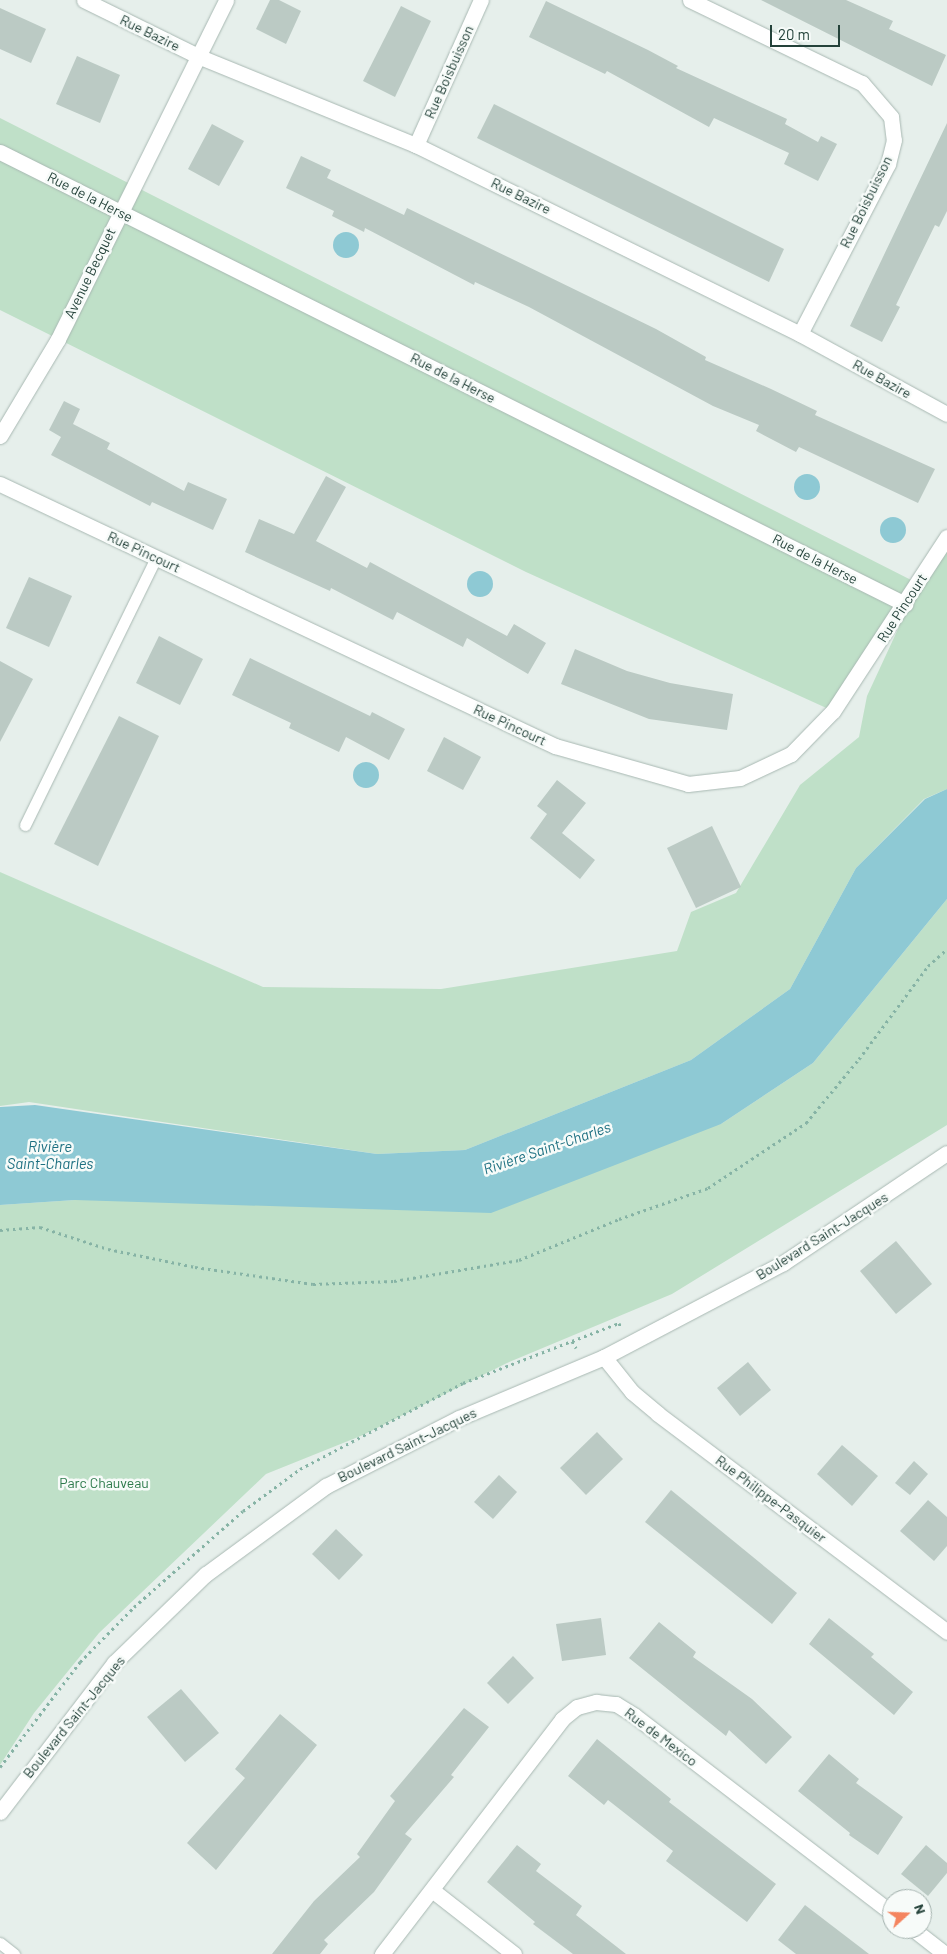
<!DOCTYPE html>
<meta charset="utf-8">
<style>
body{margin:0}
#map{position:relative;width:947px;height:1954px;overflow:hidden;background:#e6efeb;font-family:Barlow,sans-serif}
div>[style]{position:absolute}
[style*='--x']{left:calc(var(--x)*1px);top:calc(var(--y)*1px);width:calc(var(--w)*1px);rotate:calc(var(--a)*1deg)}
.green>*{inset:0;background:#bfe0c8}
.water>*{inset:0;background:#8ec9d4}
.round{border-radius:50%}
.building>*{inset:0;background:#bbcac4}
.path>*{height:3px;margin-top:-1.5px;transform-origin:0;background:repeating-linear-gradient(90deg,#86b3a5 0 2.5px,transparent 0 6.5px)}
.roads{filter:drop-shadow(0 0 1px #a8b8b2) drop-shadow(0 0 1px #a8b8b2)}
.lane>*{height:11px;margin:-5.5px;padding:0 5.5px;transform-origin:5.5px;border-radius:5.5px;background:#fff}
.street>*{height:15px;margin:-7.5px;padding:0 7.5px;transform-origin:7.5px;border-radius:7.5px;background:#fff}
.secondary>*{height:15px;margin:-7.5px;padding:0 7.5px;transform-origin:7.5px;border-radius:7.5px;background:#fff}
span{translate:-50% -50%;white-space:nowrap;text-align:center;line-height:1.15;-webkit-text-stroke:5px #f7fbf9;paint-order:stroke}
.street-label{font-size:14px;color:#24423a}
.park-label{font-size:14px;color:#2d7a4b}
.water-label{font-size:15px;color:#1c6f80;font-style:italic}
.north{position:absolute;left:882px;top:1889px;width:50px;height:50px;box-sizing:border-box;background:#f7fbf9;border:1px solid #a3b1ad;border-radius:50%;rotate:70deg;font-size:14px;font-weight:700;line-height:20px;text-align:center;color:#24423a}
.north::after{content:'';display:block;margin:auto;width:18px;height:22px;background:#f4845f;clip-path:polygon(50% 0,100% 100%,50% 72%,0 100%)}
.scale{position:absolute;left:770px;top:25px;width:70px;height:22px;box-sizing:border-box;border:2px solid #24423a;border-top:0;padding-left:6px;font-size:15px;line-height:18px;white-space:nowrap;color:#24423a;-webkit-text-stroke:4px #f7fbf9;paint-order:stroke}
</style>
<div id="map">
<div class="green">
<i style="clip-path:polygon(0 118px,919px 584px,947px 544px,947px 789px,924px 799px,856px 868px,790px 989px,691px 1060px,465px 1150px,377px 1154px,29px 1102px,0 1106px,0 872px,263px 987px,441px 989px,677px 951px,691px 912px,736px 893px,800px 785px,859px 737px,867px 696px,917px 588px,833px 711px,526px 572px,0 310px)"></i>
<i style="clip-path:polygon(947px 899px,947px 1125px,672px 1294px,507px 1363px,363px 1435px,266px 1474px,99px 1633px,34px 1713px,0 1765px,0 1205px,75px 1200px,721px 1124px,813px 1063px)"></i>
</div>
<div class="water">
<i class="round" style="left:333px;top:232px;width:26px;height:26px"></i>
<i class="round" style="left:794px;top:474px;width:26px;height:26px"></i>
<i class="round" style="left:880px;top:517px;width:26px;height:26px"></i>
<i class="round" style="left:467px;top:571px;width:26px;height:26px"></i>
<i class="round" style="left:353px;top:762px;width:26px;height:26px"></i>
<i style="clip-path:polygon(947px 789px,947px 899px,813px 1063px,721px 1124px,491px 1213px,75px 1200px,0 1205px,0 1107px,35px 1105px,377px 1154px,465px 1150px,691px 1060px,790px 989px,856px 868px,925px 799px)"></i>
</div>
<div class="building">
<i style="clip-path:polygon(270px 0,279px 0,301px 11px,286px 44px,256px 29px)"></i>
<i style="clip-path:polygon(761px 0,846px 0,893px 21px,889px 29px,946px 55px,932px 86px)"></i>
<i style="clip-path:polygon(546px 1px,648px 50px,678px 66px,676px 68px,787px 119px,785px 124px,818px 142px,821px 136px,837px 144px,818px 181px,784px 164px,789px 153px,714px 118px,709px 127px,607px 71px,605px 74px,529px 37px)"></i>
<i style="clip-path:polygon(401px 6px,431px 21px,395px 97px,363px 81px)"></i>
<i style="clip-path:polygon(0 8px,46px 29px,31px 63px,0 49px)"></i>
<i style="clip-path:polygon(77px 56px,120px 75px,100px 123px,56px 104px)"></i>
<i style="clip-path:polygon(494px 104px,784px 249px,769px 282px,477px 138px)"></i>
<i style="clip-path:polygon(947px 123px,947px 211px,939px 227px,935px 225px,896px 305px,900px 307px,882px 342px,850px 326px)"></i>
<i style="clip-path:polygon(212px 124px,244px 141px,219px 186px,188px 169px)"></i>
<i style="clip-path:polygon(301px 156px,331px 170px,327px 178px,404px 215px,407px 208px,656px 329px,706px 357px,705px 360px,771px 389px,817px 411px,815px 415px,935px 469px,918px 503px,799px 447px,796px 452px,756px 431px,759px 425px,713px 406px,529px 307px,475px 282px,474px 285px,365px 228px,364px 232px,332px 216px,334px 211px,286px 188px)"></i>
<i style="clip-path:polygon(64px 401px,80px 409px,73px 424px,110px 443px,107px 449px,184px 491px,188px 482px,227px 499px,213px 530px,152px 502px,150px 506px,51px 455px,61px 437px,49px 430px)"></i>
<i style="clip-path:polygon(326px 476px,346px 487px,316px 541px,367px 568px,370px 562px,507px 636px,514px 624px,546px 643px,528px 674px,467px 638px,463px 647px,397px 612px,393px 620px,331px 588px,330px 591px,245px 552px,259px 519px,294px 534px)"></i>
<i style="clip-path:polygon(29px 577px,72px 596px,49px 647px,6px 628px)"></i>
<i style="clip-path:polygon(159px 636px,203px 659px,180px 705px,136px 683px)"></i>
<i style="clip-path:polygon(575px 649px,627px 671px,670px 683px,733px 694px,727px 730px,649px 719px,561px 684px)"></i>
<i style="clip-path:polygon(250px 658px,370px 716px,372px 712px,405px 729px,389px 760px,346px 737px,339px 752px,289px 728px,291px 723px,232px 695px)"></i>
<i style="clip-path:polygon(0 661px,33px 679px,0 742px)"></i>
<i style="clip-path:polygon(119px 716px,159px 736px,98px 866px,54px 844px)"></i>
<i style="clip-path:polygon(444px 737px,481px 757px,463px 790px,427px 771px)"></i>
<i style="clip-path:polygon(557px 780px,586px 803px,562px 833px,595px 860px,580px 879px,530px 838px,547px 814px,537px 806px)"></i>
<i style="clip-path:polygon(712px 826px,741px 887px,696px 908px,667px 848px)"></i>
<i style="clip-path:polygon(896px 1241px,932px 1284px,896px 1314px,860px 1271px)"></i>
<i style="clip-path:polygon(748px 1362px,771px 1390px,740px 1416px,717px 1388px)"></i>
<i style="clip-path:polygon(597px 1432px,623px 1459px,586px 1495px,560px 1468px)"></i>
<i style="clip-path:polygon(842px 1445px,878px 1476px,852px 1506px,817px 1474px)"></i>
<i style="clip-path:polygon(914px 1461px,928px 1474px,910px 1495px,895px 1483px)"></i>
<i style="clip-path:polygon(499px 1475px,517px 1492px,493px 1519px,474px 1502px)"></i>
<i style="clip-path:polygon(671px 1490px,797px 1593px,772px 1624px,645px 1522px)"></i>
<i style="clip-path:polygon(928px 1500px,947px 1517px,947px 1546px,934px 1561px,900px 1531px)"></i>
<i style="clip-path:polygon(336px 1529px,363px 1555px,339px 1580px,312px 1554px)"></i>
<i style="clip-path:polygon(601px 1618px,606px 1655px,562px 1661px,556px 1624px)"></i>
<i style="clip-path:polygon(829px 1618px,874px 1654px,871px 1657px,913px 1692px,894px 1715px,809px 1644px)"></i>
<i style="clip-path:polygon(659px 1622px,696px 1652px,693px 1657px,752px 1699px,792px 1737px,766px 1764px,729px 1730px,726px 1736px,629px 1658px)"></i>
<i style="clip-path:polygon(513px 1656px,534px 1678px,508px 1704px,487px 1683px)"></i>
<i style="clip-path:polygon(181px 1689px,219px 1733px,185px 1762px,147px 1717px)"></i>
<i style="clip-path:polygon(464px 1708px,489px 1727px,451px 1775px,454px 1777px,405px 1834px,412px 1839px,374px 1892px,324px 1940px,328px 1944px,320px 1954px,272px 1954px,314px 1901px,360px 1857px,357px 1854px,395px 1801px,390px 1796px)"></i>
<i style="clip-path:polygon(280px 1714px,317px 1745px,216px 1870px,187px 1843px,245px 1778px,235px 1769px)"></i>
<i style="clip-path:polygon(597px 1739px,671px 1799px,669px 1802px,776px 1884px,747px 1922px,666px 1861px,673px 1851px,608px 1800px,604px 1805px,568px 1776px)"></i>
<i style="clip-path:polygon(829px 1754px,859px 1779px,856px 1783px,903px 1817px,878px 1855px,849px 1835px,850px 1833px,798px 1791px)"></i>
<i style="clip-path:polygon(517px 1845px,541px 1864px,536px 1871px,582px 1906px,576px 1915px,626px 1954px,573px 1954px,533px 1924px,535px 1922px,487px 1882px)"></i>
<i style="clip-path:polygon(926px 1845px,947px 1863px,947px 1873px,928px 1896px,901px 1874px)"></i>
<i style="clip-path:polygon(805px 1905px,869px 1954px,796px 1954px,778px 1940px)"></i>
</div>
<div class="path">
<i style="--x:0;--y:1230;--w:40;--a:-4.3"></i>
<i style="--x:40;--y:1227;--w:71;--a:17.9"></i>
<i style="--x:108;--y:1249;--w:89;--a:11.7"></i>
<i style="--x:195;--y:1267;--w:119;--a:8.2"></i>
<i style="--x:313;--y:1284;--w:81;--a:-2.1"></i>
<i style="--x:394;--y:1281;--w:127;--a:-9.5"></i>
<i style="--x:519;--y:1260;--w:108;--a:-22.3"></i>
<i style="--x:619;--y:1219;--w:94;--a:-19.2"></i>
<i style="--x:708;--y:1188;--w:118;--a:-33.6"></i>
<i style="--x:806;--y:1123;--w:83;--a:-50.4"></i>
<i style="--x:859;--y:1059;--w:116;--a:-53.4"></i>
<i style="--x:928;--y:966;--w:25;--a:-42"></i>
<i style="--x:572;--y:1341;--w:50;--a:-21"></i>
<i style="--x:619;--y:1323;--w:5;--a:68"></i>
<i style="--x:0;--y:1767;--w:132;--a:-52.7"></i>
<i style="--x:80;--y:1662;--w:77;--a:-45.5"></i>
<i style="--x:134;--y:1607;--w:145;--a:-41.4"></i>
<i style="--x:243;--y:1511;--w:71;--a:-36.4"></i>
<i style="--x:300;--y:1469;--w:184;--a:-27.8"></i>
<i style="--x:463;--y:1383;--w:117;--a:-21.1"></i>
<i style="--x:572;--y:1341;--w:8;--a:60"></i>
</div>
<div class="roads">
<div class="lane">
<i style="--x:25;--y:825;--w:297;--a:-63.9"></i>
<i style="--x:0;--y:1943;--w:18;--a:38"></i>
</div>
<div class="street">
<i style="--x:84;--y:0;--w:129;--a:26.2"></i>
<i style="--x:200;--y:57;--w:233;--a:22.2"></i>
<i style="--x:416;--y:145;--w:428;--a:26.2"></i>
<i style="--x:800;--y:334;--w:167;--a:28.6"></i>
<i style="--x:690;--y:0;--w:191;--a:25.8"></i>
<i style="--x:862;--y:83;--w:45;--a:49.5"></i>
<i style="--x:891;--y:117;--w:23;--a:83"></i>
<i style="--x:894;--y:140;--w:25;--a:104"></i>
<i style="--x:888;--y:164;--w:191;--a:117.4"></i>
<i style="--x:416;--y:145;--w:159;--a:-65.9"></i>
<i style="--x:0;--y:152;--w:1012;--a:26.54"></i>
<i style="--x:0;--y:436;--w:113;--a:-59.1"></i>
<i style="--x:58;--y:339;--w:378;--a:-63.6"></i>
<i style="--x:0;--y:484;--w:614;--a:25.27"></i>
<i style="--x:555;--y:746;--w:138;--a:15.9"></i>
<i style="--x:688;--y:784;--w:52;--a:-6.6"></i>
<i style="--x:740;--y:778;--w:56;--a:-25.2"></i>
<i style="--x:791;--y:754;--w:60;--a:-45.7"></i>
<i style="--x:833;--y:711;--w:208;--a:-56.8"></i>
<i style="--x:604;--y:1357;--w:45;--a:51.3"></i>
<i style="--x:632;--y:1392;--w:34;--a:40"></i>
<i style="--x:658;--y:1414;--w:362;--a:37"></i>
<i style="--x:432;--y:1890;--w:104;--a:38"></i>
<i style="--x:913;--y:1929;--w:41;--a:38"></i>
<i style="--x:382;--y:1954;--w:296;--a:-52.5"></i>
<i style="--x:562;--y:1719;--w:19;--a:-39"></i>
<i style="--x:577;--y:1707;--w:20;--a:-15"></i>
<i style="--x:596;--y:1702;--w:20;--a:6"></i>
<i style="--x:616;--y:1704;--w:22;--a:32"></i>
<i style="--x:635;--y:1716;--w:324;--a:37.5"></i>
</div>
<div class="secondary">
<i style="--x:0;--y:1812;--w:188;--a:-52.6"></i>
<i style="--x:114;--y:1663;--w:128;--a:-44.1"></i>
<i style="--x:206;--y:1574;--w:149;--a:-36.3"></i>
<i style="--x:326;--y:1486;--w:149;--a:-27.1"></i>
<i style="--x:459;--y:1418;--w:157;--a:-22.8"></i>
<i style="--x:604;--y:1357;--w:202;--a:-27.7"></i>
<i style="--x:783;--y:1263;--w:197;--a:-33.9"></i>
</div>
</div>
<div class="street-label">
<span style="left:150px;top:33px;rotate:26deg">Rue Bazire</span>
<span style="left:449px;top:72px;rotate:-66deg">Rue Boisbuisson</span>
<span style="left:521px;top:196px;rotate:26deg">Rue Bazire</span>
<span style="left:90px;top:197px;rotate:27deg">Rue de la Herse</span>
<span style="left:866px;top:202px;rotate:-64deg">Rue Boisbuisson</span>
<span style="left:90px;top:273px;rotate:-64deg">Avenue Becquet</span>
<span style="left:453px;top:378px;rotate:27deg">Rue de la Herse</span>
<span style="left:882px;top:379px;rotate:29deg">Rue Bazire</span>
<span style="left:144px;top:552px;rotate:25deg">Rue Pincourt</span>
<span style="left:815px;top:559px;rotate:27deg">Rue de la Herse</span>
<span style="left:902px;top:608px;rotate:-57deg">Rue Pincourt</span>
<span style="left:510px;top:725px;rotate:25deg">Rue Pincourt</span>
<span style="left:822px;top:1236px;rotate:-32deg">Boulevard Saint-Jacques</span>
<span style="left:407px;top:1445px;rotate:-26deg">Boulevard Saint-Jacques</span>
<span style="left:771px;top:1499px;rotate:37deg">Rue Philippe-Pasquier</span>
<span style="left:74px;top:1717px;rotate:-51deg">Boulevard Saint-Jacques</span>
<span style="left:661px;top:1737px;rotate:37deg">Rue de Mexico</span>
</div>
<div class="park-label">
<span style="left:104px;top:1483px">Parc Chauveau</span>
</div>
<div class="water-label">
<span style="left:50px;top:1155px">Rivière<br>Saint-Charles</span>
<span style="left:547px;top:1148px;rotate:-19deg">Rivière Saint-Charles</span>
</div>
<div class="north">N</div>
<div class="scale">20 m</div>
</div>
